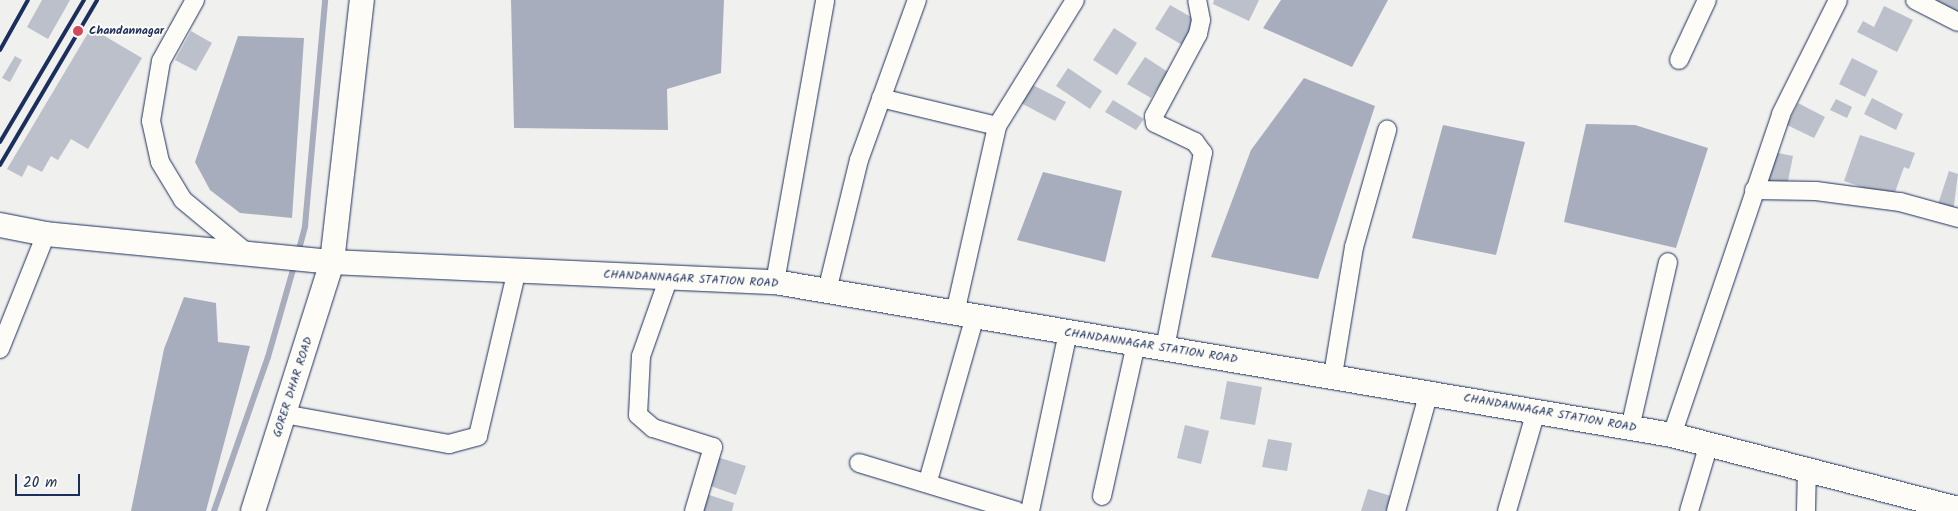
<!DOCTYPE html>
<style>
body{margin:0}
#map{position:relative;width:1958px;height:511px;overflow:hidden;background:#f0f0ee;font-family:Kalam,sans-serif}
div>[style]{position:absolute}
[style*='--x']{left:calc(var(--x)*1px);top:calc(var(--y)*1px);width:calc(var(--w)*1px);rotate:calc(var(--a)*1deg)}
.water>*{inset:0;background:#a7adbd}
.stream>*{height:6px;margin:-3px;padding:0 3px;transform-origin:3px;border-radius:3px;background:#a7adbd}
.building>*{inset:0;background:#bbc0ca}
.roads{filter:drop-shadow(0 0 1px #1b2f5e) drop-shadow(0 0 1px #1b2f5e)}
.street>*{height:18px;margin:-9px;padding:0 9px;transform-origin:9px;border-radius:9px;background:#fdfcf7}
.secondary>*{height:24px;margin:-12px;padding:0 12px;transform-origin:12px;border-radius:12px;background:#fdfcf7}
.rail>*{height:4px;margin:-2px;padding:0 2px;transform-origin:2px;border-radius:2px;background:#1b2f5e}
.dots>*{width:14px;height:14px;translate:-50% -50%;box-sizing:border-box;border:2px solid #fdfcf7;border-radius:50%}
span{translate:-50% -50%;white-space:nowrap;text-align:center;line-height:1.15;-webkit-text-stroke:4px #fdfcf7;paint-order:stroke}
.poi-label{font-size:12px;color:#1b2f5e;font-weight:700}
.left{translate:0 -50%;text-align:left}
.street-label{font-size:12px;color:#1b2f5e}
.scale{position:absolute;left:15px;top:474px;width:65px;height:22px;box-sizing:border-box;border:2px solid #1b2f5e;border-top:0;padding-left:6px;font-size:15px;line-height:18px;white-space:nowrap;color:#1b2f5e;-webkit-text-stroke:4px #fdfcf7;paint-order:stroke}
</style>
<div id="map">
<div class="water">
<i style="clip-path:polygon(511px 0,724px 0,721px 73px,667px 89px,668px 130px,514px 128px)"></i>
<i style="clip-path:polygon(1281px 0,1388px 0,1352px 67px,1263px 28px)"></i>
<i style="clip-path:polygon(238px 36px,304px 38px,292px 218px,240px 213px,210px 190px,195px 162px)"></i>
<i style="clip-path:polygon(1304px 78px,1375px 106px,1318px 279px,1211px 257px,1251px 150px)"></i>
<i style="clip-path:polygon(1586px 124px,1635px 125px,1708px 148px,1676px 248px,1564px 222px)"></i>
<i style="clip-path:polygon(1443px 125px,1525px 142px,1496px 255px,1412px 238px)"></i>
<i style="clip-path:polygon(1043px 172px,1122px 191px,1105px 262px,1017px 240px)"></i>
<i style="clip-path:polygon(184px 297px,216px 303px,218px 342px,250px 346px,206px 511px,131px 511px,164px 349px)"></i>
</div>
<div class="stream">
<i style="--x:298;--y:253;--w:28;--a:-75"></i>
<i style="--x:305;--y:226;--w:227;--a:-84.9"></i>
<i style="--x:214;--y:511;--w:163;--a:-70.7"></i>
<i style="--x:268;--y:357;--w:98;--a:-74"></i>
</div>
<div class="building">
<i style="clip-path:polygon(42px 0,70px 0,48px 39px,27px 27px)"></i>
<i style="clip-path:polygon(1214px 0,1259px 0,1249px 21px,1213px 4px)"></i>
<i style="clip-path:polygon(1922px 0,1958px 0,1958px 17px)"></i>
<i style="clip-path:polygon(1170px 5px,1198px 21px,1184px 46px,1155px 29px)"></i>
<i style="clip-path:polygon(1884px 6px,1913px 20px,1897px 52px,1857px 32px,1863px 21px,1874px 27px)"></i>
<i style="clip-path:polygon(91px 28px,142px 58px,88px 149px,71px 139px,58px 160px,51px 156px,42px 172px,28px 165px,22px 177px,7px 169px)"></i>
<i style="clip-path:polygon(1114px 28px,1137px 43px,1117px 75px,1093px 60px)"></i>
<i style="clip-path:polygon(191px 31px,212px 43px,196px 71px,175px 60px)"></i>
<i style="clip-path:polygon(15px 56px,22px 60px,10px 82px,2px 78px)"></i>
<i style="clip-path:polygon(1145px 57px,1168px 72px,1151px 98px,1127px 84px)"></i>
<i style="clip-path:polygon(1852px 58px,1878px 71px,1865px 97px,1839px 84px)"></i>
<i style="clip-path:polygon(1068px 68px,1102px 91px,1090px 109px,1056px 86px)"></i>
<i style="clip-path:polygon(1027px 82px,1066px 102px,1055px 121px,1017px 101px)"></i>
<i style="clip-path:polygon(1872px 98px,1903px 114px,1896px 130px,1864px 114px)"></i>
<i style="clip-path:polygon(1836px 99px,1852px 107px,1847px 118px,1830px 110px)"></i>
<i style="clip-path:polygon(1113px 100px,1144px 119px,1136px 130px,1105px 112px)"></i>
<i style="clip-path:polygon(1798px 103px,1825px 117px,1814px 138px,1787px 125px)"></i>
<i style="clip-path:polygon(1860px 135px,1915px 153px,1909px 169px,1904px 167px,1893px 198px,1844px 181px)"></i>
<i style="clip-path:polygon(1773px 152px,1793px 156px,1787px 186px,1767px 182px)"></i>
<i style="clip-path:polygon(1949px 171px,1958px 174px,1953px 213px,1937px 207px)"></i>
<i style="clip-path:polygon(1227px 381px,1262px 387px,1255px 425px,1220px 419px)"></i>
<i style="clip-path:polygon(1185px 425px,1209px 431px,1201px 464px,1177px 458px)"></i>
<i style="clip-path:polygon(1268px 439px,1292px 443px,1287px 471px,1262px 467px)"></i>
<i style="clip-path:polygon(717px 457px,746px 466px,736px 495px,708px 485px)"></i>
<i style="clip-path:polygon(1368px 489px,1391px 496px,1386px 511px,1361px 511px)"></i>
<i style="clip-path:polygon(703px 493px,734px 503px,732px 511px,697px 511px)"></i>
</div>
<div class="roads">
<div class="street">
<i style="--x:195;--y:0;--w:70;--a:119.1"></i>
<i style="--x:161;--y:61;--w:61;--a:99.5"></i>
<i style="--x:151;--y:121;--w:42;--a:77.6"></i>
<i style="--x:160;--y:162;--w:44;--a:58.8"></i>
<i style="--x:183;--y:200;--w:85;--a:39.7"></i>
<i style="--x:1915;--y:0;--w:48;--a:27.1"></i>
<i style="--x:1679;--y:60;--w:66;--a:-65"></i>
<i style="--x:881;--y:98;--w:119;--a:13.6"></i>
<i style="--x:997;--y:126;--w:148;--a:-58.2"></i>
<i style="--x:1754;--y:190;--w:62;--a:0.9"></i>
<i style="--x:1816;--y:191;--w:85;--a:7.5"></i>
<i style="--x:1900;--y:202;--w:60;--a:15.4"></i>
<i style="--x:669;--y:277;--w:84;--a:109.5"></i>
<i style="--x:641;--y:356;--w:59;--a:92.9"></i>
<i style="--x:638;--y:415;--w:20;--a:41"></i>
<i style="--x:653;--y:428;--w:63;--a:17.6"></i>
<i style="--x:713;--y:447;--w:67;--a:106.5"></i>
<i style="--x:775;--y:282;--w:286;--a:-79.9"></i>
<i style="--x:827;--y:291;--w:135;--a:-76.3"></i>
<i style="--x:859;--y:160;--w:170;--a:-70.1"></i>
<i style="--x:955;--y:313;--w:192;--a:-77.3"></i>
<i style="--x:1165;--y:348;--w:199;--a:-79"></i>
<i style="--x:1203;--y:153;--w:14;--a:-126"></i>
<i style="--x:1195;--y:142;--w:44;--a:-154.6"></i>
<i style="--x:1155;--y:123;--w:7;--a:-98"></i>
<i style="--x:1154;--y:116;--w:93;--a:-61.8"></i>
<i style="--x:1198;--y:34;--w:14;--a:-78"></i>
<i style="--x:1201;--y:20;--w:20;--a:-101"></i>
<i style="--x:0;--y:349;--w:124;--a:-68.2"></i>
<i style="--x:1333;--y:375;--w:130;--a:-80.7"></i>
<i style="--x:1354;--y:247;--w:122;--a:-74.2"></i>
<i style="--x:284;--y:414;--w:168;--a:10.3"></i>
<i style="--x:449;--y:444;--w:30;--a:-15"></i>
<i style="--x:478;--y:436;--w:171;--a:-76.8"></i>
<i style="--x:1630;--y:428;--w:170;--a:-77.1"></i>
<i style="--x:1672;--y:435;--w:339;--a:-71.2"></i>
<i style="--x:1781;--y:114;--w:127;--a:-63.4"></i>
<i style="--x:859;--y:463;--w:165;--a:16.9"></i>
<i style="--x:928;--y:481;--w:172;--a:-74.1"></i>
<i style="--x:1102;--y:496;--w:156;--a:-77.4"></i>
<i style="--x:1030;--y:511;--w:183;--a:-78"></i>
<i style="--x:1396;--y:511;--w:123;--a:-74.5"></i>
<i style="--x:1507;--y:511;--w:104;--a:-73.8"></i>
<i style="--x:1689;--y:511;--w:70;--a:-73.4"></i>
<i style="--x:1806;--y:511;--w:43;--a:-88.7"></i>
</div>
<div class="secondary">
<i style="--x:0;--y:225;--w:47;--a:11.1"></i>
<i style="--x:46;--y:234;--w:287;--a:5.6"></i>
<i style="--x:332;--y:262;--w:443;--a:2.6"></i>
<i style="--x:775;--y:282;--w:910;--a:9.68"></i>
<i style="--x:1672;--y:435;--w:295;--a:14.5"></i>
<i style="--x:253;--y:511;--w:261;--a:-72.4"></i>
<i style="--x:332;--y:262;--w:264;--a:-83.5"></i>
</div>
</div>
<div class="rail">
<i style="--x:0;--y:50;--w:57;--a:-60.8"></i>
<i style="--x:0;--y:142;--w:165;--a:-59.4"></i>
<i style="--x:0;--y:165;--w:191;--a:-59.5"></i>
</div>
<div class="dots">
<i style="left:78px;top:31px;background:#d1495b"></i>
</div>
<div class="poi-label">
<span class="left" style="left:89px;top:31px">Chandannagar</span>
</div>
<div class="street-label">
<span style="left:691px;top:279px;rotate:3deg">CHANDANNAGAR STATION ROAD</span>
<span style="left:1151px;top:346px;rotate:9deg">CHANDANNAGAR STATION ROAD</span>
<span style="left:293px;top:387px;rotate:-72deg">GORER DHAR ROAD</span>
<span style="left:1550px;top:413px;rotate:10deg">CHANDANNAGAR STATION ROAD</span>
</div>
<div class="scale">20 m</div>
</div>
